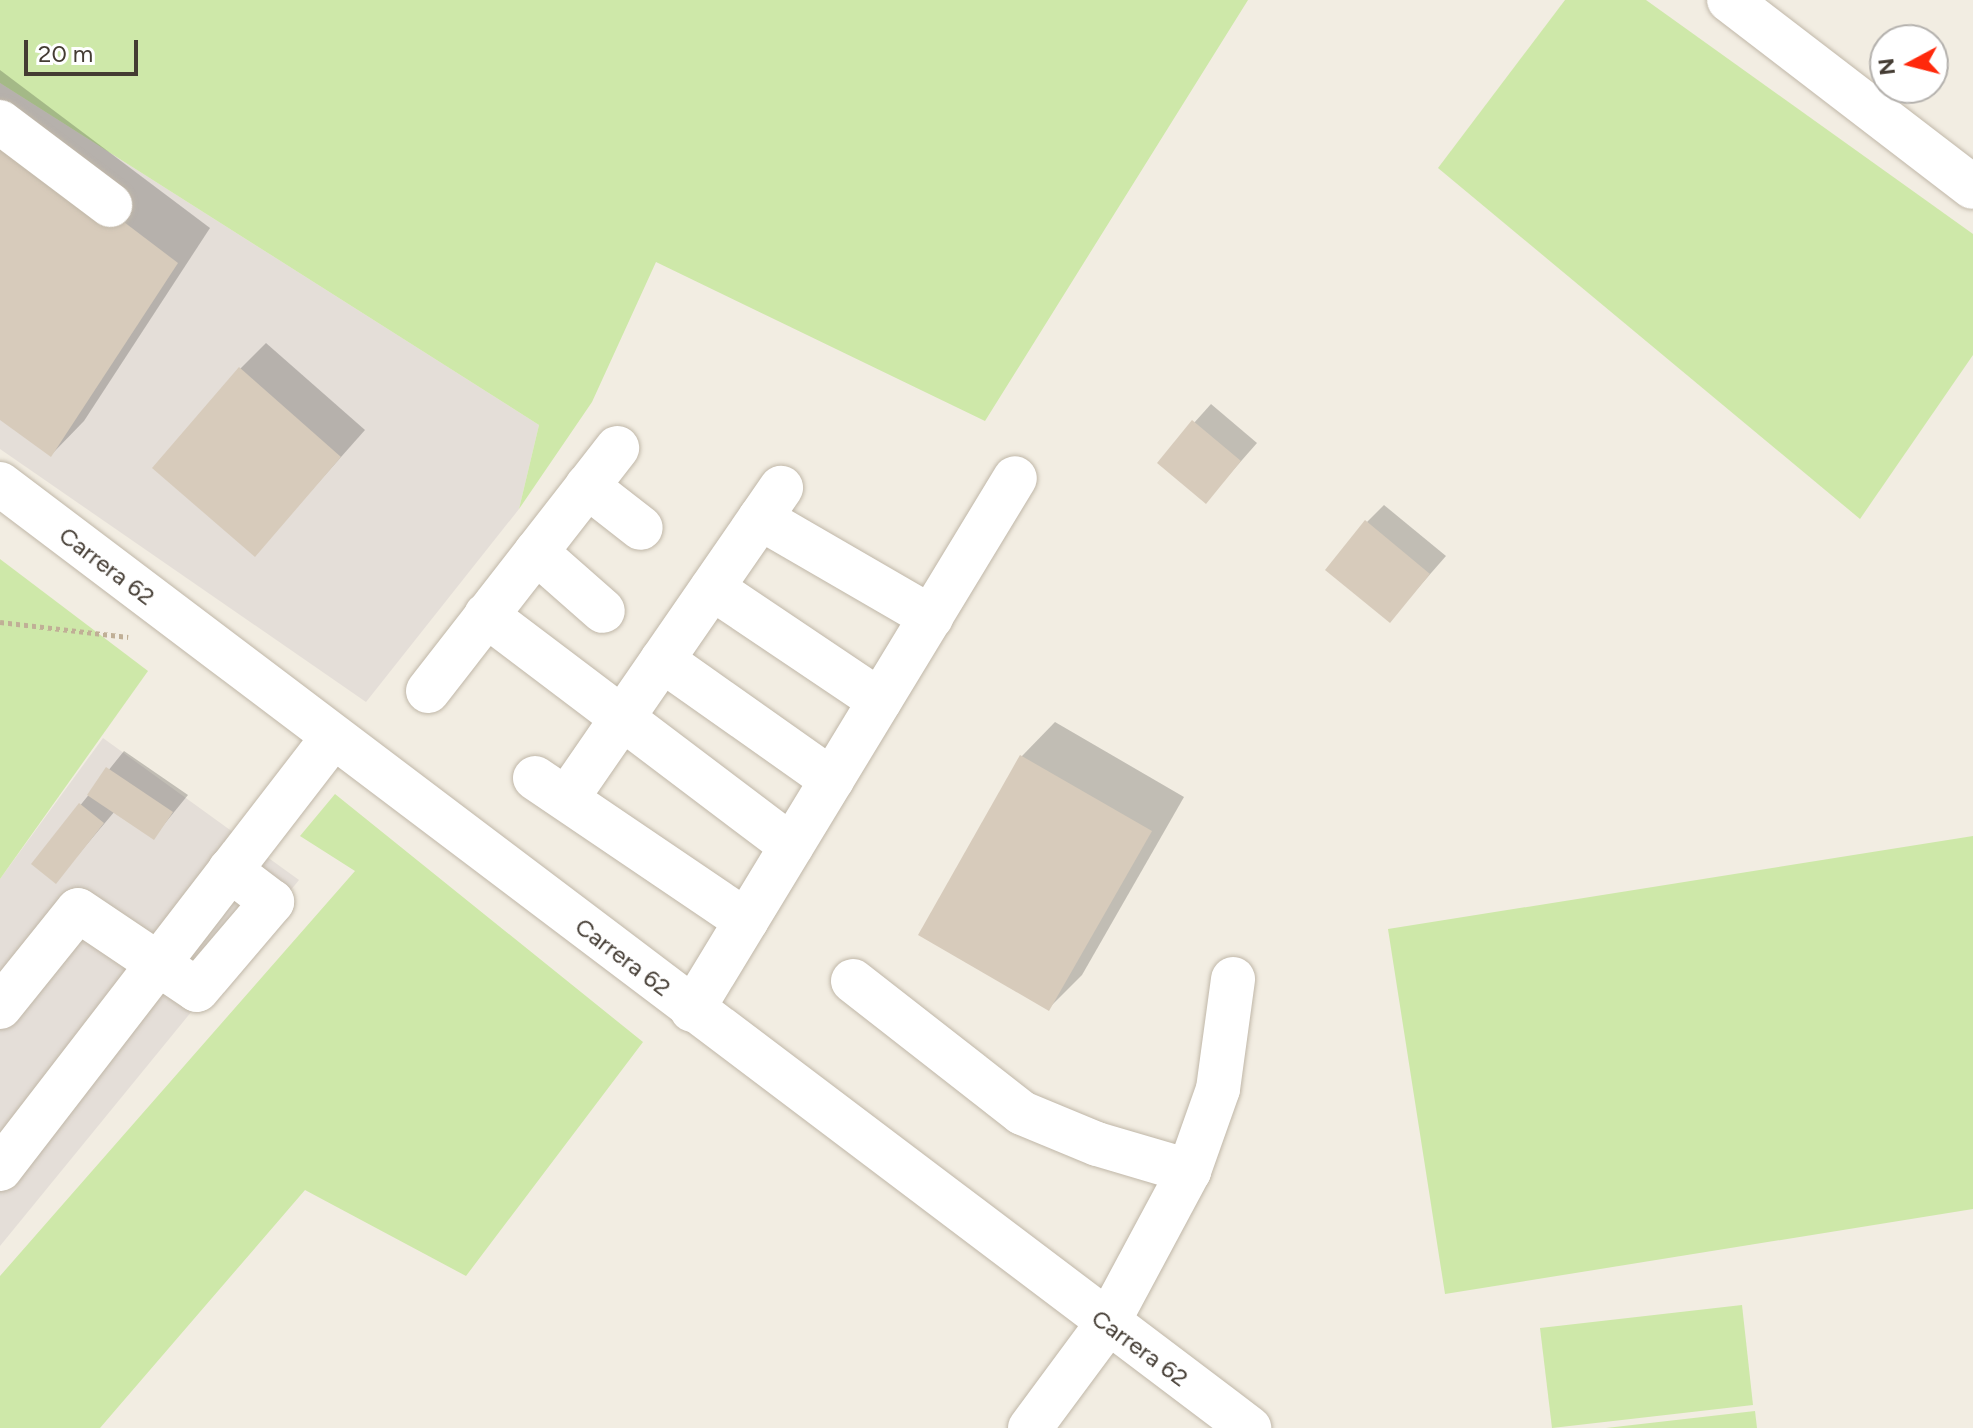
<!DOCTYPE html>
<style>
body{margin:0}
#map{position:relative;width:1973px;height:1428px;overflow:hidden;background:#f2ede2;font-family:Figtree,sans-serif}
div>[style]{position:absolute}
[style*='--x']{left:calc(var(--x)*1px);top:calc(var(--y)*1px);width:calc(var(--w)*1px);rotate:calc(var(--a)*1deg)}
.industrial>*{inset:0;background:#e4ded8}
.green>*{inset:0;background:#cee8a9}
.shadow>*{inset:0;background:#0003}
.building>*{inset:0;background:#d7cbbb}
.path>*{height:5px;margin-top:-2.5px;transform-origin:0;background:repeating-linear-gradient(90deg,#c0af96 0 4px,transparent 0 8px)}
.roads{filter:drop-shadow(0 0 2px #c0b7a8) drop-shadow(0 0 2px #c0b7a8)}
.minor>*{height:44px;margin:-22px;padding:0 22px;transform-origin:22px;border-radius:22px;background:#fff}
span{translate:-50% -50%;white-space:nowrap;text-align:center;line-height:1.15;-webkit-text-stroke:6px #fff;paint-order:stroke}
.street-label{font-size:24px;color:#443c33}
.north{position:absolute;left:1869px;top:24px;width:80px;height:80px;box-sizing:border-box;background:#fff;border:2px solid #b4b1ad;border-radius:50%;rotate:263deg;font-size:22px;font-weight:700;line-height:32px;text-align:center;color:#443c33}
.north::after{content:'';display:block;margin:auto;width:28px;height:36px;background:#ff290c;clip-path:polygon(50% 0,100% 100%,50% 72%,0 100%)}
.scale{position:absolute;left:24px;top:40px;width:114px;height:36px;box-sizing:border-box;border:4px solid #443c33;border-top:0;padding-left:10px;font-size:24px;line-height:28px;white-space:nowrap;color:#443c33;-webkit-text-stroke:6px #fff;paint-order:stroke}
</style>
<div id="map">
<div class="industrial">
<i style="clip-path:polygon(0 83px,539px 425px,519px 509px,366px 702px,0 449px)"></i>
<i style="clip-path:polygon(103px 738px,299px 880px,0 1246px,0 879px)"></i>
</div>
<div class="green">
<i style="clip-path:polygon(0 0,1248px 0,985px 421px,656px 262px,592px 402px,519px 509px,539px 425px,0 83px)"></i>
<i style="clip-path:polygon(1565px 0,1646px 0,1973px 234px,1973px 355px,1860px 519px,1438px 168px)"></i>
<i style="clip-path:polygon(0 559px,148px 671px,0 879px)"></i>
<i style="clip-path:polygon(335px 794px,643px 1042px,466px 1276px,305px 1190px,100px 1428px,0 1428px,0 1276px,355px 871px,300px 836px)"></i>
<i style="clip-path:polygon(1973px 836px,1973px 1209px,1445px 1294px,1388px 929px)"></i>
<i style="clip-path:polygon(1742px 1305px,1753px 1405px,1552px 1428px,1540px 1328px)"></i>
<i style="clip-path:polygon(1755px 1411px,1757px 1428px,1606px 1428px)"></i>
</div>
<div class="shadow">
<i style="clip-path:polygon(0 70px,210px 228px,84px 421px,51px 455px,0 417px)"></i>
<i style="clip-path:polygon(266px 343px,365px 430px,254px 555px,240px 369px)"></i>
<i style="clip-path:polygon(1211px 404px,1257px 443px,1206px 501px,1159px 462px)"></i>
<i style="clip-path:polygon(1384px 505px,1446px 556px,1390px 620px,1367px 522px)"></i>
<i style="clip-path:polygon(1055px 722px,1184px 797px,1082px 975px,1049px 1008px,921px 934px,1022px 756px)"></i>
<i style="clip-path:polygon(124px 751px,188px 795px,153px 838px,115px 811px,56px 881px,33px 864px)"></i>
</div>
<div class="building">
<i style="clip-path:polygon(0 128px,178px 263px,51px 457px,0 420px)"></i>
<i style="clip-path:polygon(239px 367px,341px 457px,255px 557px,152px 468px)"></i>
<i style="clip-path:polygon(1192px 420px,1241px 461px,1206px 504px,1157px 463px)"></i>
<i style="clip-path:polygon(1365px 520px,1430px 574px,1390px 623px,1325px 570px)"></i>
<i style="clip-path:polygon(1020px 755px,1152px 831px,1049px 1011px,918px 935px)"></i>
<i style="clip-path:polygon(106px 767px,173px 812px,154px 840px,87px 795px)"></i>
<i style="clip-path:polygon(79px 803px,104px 823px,56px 884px,31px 864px)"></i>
</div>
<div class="path">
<i style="--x:0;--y:622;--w:129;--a:6.7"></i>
</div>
<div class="roads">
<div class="minor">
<i style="--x:1729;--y:0;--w:307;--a:37.5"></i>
<i style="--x:0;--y:122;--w:138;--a:37"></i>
<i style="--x:0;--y:484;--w:1566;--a:37.08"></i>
<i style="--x:587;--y:486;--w:68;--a:37.9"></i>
<i style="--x:760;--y:518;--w:198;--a:30.1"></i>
<i style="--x:536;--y:552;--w:89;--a:41.4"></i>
<i style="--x:712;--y:588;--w:202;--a:33.9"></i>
<i style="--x:486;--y:615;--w:383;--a:37.1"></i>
<i style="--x:662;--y:660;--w:208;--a:35.2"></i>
<i style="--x:428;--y:691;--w:308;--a:-52.1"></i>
<i style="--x:535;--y:778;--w:255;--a:34.1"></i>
<i style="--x:567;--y:798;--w:377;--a:-55.4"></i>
<i style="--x:853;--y:981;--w:214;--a:38"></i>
<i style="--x:1022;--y:1113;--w:81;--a:22.5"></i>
<i style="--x:1097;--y:1144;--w:96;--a:16.4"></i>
<i style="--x:0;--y:1007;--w:124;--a:-51.2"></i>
<i style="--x:78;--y:910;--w:143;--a:33.9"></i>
<i style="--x:197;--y:990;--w:116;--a:-49.6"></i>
<i style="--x:272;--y:902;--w:53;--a:-142.7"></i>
<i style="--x:692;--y:1010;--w:622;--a:-58.74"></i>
<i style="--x:0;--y:1169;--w:545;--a:-52.37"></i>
<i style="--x:1030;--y:1428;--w:129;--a:-53.5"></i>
<i style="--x:1107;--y:1324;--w:174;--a:-61.8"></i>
<i style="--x:1189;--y:1171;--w:87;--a:-70.5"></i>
<i style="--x:1218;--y:1089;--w:111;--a:-82.2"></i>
</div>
</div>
<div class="street-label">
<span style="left:107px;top:566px;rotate:37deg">Carrera 62</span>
<span style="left:623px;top:957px;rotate:37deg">Carrera 62</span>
<span style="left:1140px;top:1348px;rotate:36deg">Carrera 62</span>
</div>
<div class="north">N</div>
<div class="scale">20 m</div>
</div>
